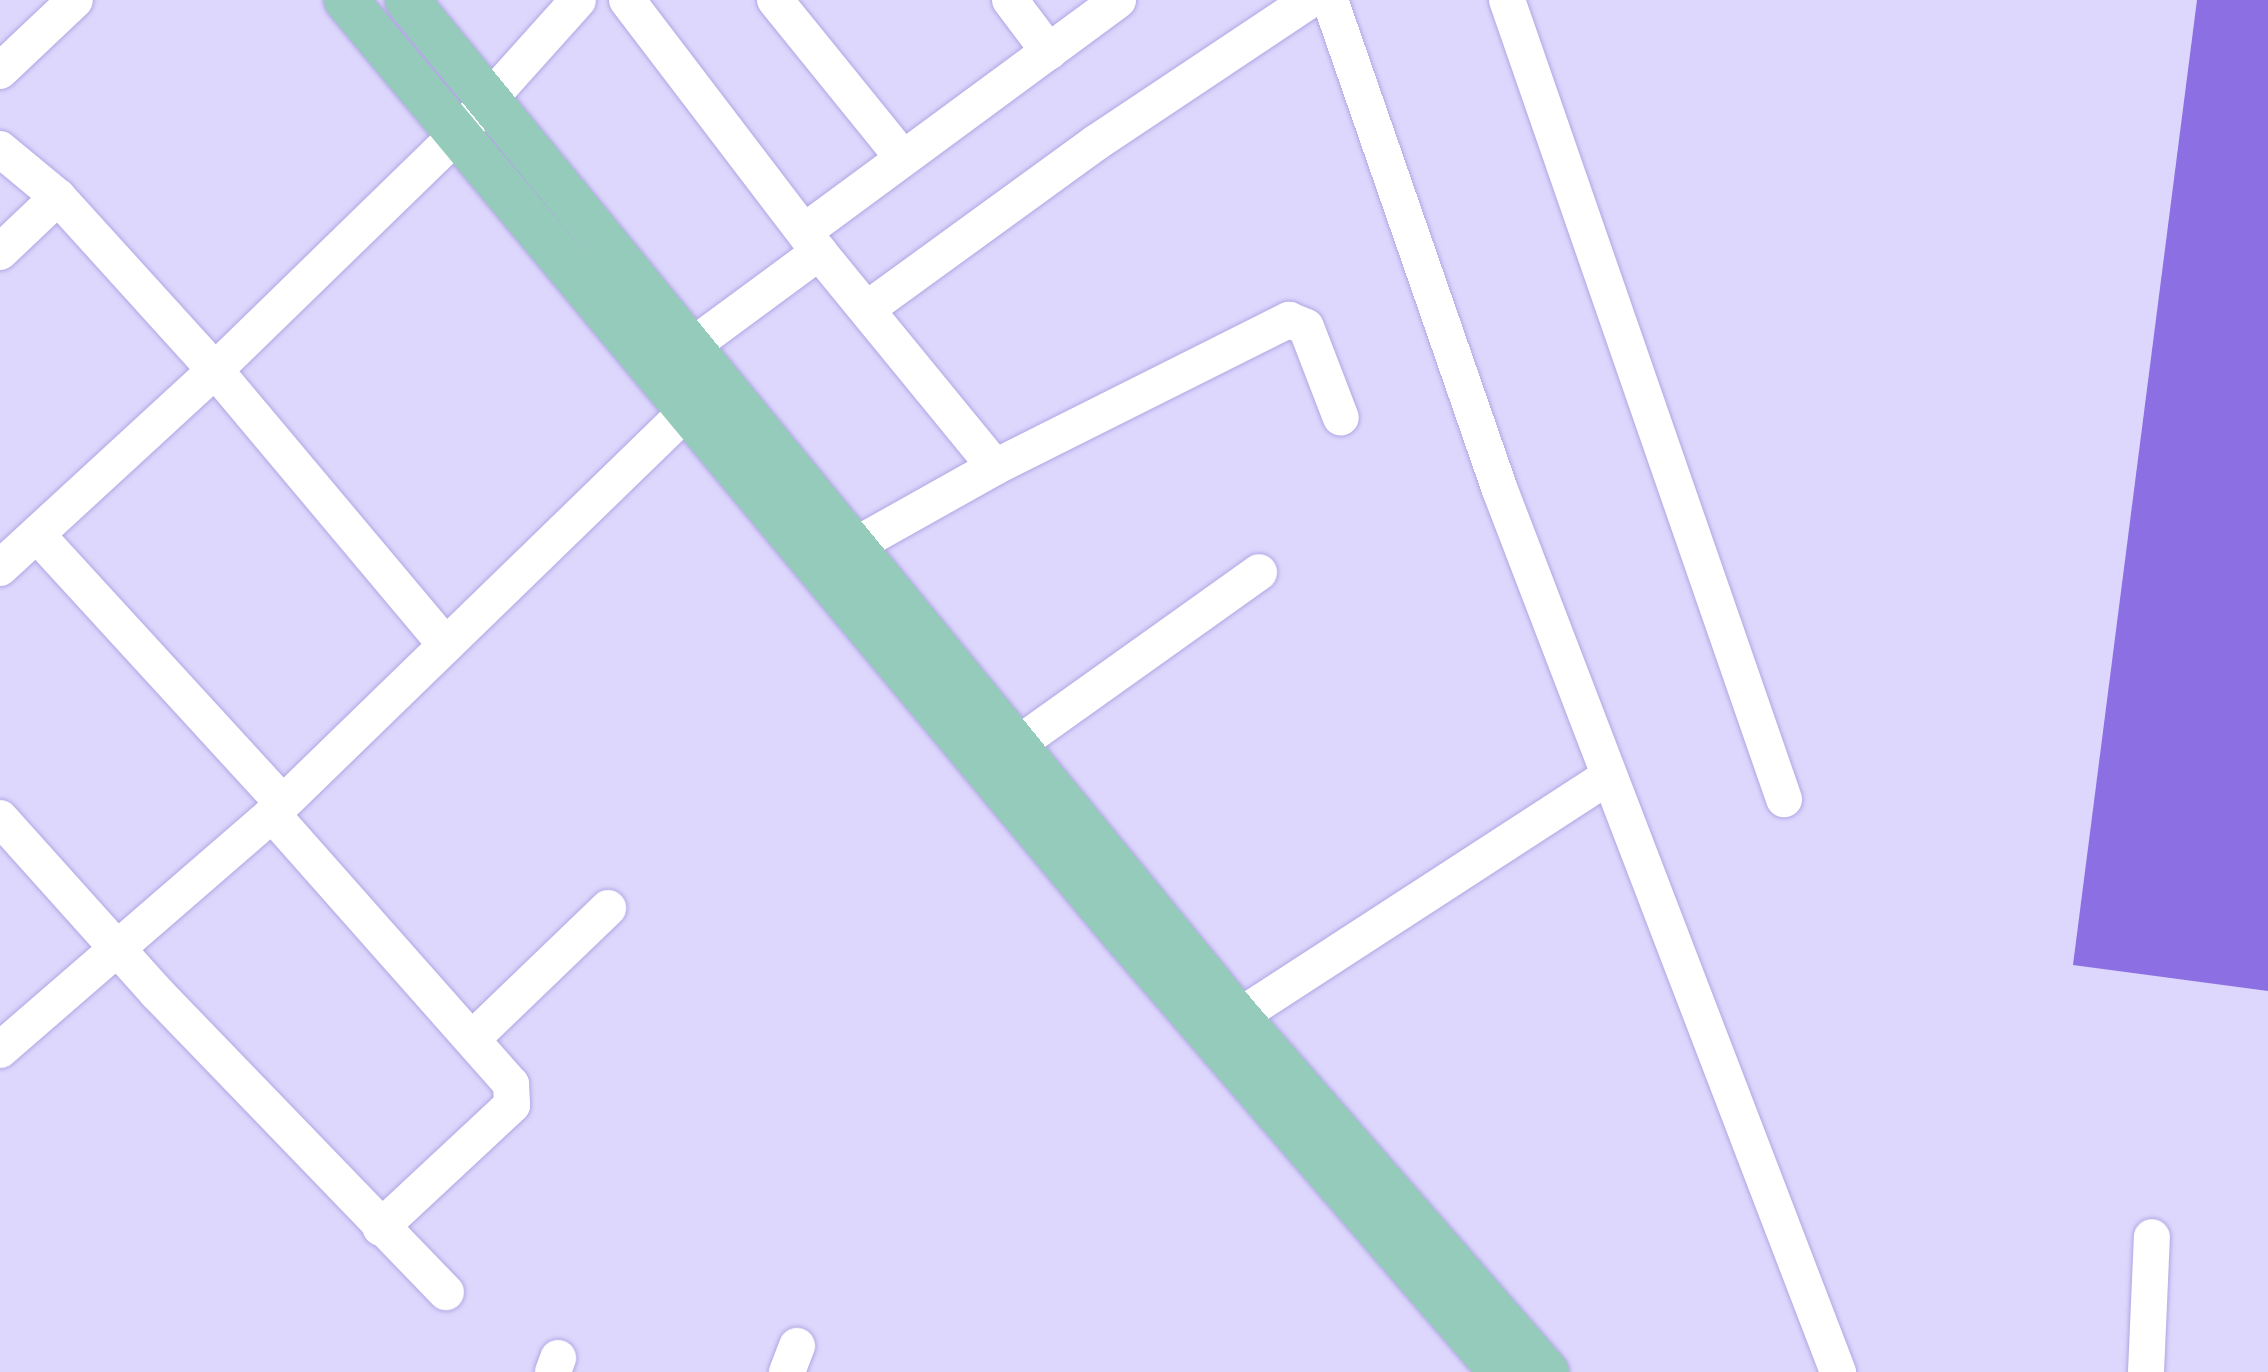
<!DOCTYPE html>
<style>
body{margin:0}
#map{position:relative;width:2268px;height:1372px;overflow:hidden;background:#ddd7fd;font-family:Overpass,sans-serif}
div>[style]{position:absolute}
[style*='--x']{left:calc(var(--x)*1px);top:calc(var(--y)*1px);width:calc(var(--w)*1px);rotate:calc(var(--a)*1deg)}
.water>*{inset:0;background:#8b6fe3}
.roads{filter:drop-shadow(0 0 2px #b1a7e3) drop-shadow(0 0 2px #b1a7e3)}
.minor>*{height:36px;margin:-18px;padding:0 18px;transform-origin:18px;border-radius:18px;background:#fff}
.primary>*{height:44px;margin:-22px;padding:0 22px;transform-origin:22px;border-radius:22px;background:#95cbbb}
span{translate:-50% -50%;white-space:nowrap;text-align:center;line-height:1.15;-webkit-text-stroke:7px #ddd7fd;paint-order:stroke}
</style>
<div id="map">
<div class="water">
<i style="clip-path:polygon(2197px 0,2268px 0,2268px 991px,2073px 965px)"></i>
</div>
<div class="roads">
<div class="minor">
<i style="--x:627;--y:0;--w:317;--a:52.7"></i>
<i style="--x:819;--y:252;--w:278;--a:50.7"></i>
<i style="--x:775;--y:0;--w:203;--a:51"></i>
<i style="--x:1010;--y:0;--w:65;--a:53.1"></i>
<i style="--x:1330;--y:0;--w:519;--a:70.87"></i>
<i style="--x:1500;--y:490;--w:945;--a:69.03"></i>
<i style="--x:1507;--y:0;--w:846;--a:70.88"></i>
<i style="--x:0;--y:71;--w:103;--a:-43.4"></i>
<i style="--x:0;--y:149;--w:75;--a:39.6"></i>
<i style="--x:58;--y:197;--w:234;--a:47.8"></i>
<i style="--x:215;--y:370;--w:359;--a:50"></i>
<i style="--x:805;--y:231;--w:389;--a:-36.4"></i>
<i style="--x:0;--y:252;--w:80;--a:-43.5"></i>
<i style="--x:867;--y:309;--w:284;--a:-36"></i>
<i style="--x:1097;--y:142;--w:256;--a:-33.7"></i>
<i style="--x:689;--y:348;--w:162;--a:-36.4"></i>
<i style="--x:38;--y:536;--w:362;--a:47.5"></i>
<i style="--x:856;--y:545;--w:159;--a:-29.3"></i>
<i style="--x:995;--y:467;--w:329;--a:-26.6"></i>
<i style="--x:1289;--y:320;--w:18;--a:22"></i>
<i style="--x:1306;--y:327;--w:97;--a:69"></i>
<i style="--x:0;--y:568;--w:292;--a:-42.6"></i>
<i style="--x:215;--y:370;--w:337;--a:-44.2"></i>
<i style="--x:457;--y:135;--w:181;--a:-48.1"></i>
<i style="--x:1014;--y:747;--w:301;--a:-35.5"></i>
<i style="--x:272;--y:814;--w:361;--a:48.5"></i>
<i style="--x:511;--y:1084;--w:21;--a:87"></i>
<i style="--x:512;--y:1105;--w:180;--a:137"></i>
<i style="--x:0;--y:818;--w:235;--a:48.1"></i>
<i style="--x:157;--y:993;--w:416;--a:46"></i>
<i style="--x:1238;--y:1017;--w:440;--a:-33"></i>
<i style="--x:472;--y:1039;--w:189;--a:-43.9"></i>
<i style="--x:0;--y:1050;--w:360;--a:-40.9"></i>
<i style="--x:272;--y:814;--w:577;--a:-44.16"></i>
<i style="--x:553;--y:1372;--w:15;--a:-70"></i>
<i style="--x:787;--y:1372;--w:28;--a:-69"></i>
<i style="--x:2146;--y:1372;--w:135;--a:-87.5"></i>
</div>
<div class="primary">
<i style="--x:346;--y:0;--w:1213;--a:50.22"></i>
<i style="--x:1122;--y:932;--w:581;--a:49.26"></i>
<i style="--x:407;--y:0;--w:1313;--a:50.75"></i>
<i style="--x:1238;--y:1017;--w:471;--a:49"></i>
</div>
</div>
</div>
